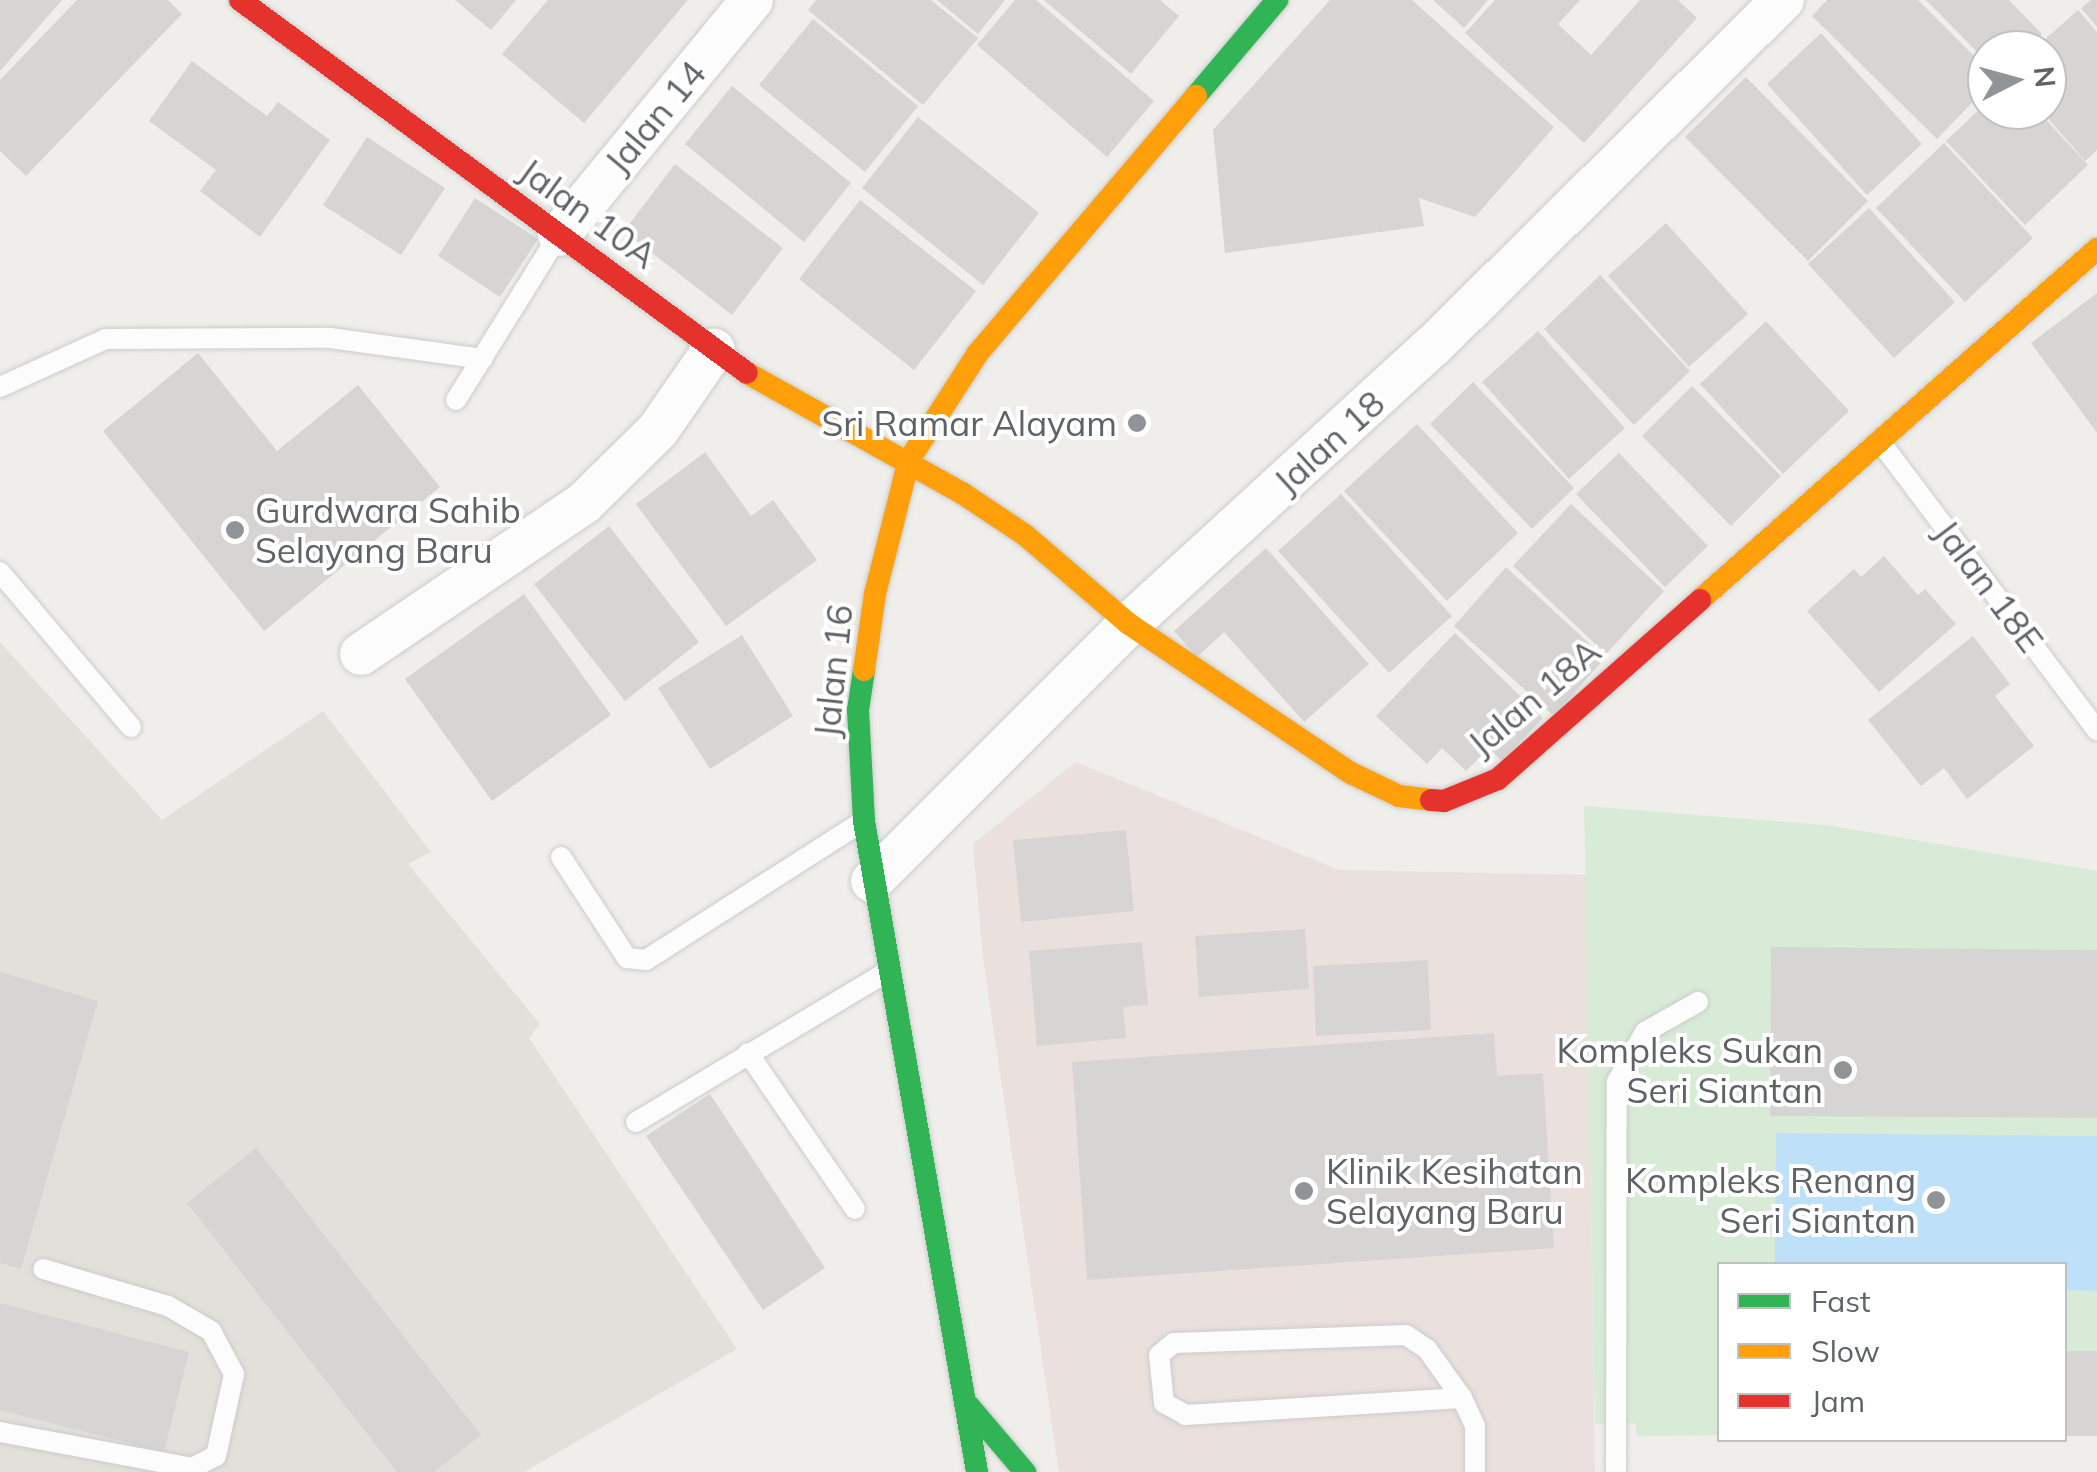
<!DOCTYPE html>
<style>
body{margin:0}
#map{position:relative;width:2097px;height:1472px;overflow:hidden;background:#efeeea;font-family:Mulish,sans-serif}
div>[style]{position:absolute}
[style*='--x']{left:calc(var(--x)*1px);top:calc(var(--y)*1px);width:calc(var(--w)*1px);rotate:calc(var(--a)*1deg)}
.education>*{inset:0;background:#e2e0da}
.medical>*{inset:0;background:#eae0de}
.green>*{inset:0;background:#d8ebd6}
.water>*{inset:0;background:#bfe0f9}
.building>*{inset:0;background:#d6d5d3}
.roads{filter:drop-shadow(0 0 2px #cbcccc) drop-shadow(0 0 2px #cbcccc)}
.lane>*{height:20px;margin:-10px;padding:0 10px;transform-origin:10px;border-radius:10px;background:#fdfcfc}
.street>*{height:42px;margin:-21px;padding:0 21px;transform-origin:21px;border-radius:21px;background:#fdfcfc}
.fast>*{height:22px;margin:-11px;padding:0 11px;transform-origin:11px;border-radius:11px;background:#30b455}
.slow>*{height:22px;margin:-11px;padding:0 11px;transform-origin:11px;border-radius:11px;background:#ff9f0a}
.jam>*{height:22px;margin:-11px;padding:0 11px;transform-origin:11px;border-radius:11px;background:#e5322d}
.dots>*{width:28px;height:28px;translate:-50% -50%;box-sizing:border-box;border:5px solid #fff;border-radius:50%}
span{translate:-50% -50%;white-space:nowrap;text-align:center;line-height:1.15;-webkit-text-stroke:8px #fff;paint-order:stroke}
.street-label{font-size:35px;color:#5f6368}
.poi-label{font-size:35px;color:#5f6368}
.right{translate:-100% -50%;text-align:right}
.left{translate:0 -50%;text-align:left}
.legend{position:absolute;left:1717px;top:1262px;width:350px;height:180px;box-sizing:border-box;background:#fff;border:2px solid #bfc1c3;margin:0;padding:12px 18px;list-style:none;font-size:30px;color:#5f6368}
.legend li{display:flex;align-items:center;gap:20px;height:50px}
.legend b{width:50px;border:2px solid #bfc1c3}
.north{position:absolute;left:1967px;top:30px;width:100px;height:100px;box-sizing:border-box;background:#fff;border:2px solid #bfc1c3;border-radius:50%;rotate:84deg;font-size:28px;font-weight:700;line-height:40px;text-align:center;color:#5f6368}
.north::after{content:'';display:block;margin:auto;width:35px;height:45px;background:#919496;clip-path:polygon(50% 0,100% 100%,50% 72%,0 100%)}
</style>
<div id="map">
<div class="education">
<i style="clip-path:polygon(0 642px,162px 820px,323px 711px,431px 852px,408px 864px,540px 1024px,529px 1038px,737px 1349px,524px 1472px,0 1472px)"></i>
</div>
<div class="medical">
<i style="clip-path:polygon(1076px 762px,1339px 870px,1586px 875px,1595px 1472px,1059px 1472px,983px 958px,973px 844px)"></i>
</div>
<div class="green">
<i style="clip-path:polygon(1584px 806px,1826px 825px,2097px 871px,2097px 1436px,2065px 1436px,2064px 1264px,1720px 1264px,1719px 1435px,1637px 1436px,1635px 1423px,1595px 1424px)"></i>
</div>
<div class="water">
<i style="clip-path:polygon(1776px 1133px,2097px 1136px,2097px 1291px,2065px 1290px,2064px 1264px,1775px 1264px)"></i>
</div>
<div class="building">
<i style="clip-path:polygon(0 0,62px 0,0 71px)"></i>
<i style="clip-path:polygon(77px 0,168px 0,182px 14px,26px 176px,0 151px,0 80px)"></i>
<i style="clip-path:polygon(455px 0,516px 0,491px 30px)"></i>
<i style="clip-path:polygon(548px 0,688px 0,584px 123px,502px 54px)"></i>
<i style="clip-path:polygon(816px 0,931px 0,978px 38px,923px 105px,808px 10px)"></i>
<i style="clip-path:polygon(937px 0,1005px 0,978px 34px)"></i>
<i style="clip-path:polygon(1015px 0,1036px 0,1154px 101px,1107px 157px,977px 45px)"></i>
<i style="clip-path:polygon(1044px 0,1160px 0,1179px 16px,1131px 74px)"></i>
<i style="clip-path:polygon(1330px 0,1412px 0,1554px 127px,1475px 217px,1419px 198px,1424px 226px,1225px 253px,1213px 130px)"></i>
<i style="clip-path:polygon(1433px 0,1488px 0,1464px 28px)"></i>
<i style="clip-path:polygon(1495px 0,1580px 0,1558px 24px,1591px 55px,1640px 0,1678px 0,1697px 18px,1584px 143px,1465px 33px)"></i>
<i style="clip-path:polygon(1827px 0,1918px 0,1987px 69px,1987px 87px,1937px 139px,1812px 16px)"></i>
<i style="clip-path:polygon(1926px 0,2009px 0,2042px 34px,2026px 50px,1987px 50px,1987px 62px)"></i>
<i style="clip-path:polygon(2091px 0,2097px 0,2097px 27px,2081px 8px)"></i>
<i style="clip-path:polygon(2078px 10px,2097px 32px,2097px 150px,2085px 161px,2041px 110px,2047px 110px,2047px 50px,2033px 50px)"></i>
<i style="clip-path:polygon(813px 19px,918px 106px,865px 172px,759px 85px)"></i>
<i style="clip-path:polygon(1821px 33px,1922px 144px,1867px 195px,1767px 84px)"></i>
<i style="clip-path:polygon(192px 61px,267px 116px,278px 102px,330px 140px,260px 237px,200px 191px,216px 170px,149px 121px)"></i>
<i style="clip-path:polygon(1746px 77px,1868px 201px,1808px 261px,1685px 137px)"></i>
<i style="clip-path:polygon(732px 86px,851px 183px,804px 242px,685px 144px)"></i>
<i style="clip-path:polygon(1987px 102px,1987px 110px,2037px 110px,2088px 165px,2025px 225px,1946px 141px)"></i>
<i style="clip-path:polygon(918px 117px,1039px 213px,983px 285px,862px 188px)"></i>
<i style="clip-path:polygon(367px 137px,445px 188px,401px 255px,323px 205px)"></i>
<i style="clip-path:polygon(1944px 143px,2033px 238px,1965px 302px,1876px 208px)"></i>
<i style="clip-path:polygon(675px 164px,783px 248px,732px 315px,624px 231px)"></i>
<i style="clip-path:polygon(475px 198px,538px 239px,500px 297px,438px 256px)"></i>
<i style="clip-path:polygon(860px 200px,976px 291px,914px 370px,799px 279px)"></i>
<i style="clip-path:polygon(1869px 208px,1955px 302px,1894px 358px,1808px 264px)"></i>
<i style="clip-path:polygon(1666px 223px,1748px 314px,1689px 367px,1608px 276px)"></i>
<i style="clip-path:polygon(1600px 275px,1690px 371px,1634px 425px,1544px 329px)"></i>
<i style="clip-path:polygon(2097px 293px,2097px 433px,2031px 343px)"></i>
<i style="clip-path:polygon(1766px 321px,1849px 411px,1783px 474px,1700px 384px)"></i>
<i style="clip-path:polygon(1538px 331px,1625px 428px,1569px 479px,1482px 382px)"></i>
<i style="clip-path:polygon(198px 353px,277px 451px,358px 385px,440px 487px,264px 631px,103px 431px)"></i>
<i style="clip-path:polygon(1473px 382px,1574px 488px,1532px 529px,1430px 424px)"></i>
<i style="clip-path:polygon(1692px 386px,1781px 476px,1731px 526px,1642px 436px)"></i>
<i style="clip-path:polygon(1417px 424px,1518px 533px,1447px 601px,1344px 491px)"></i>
<i style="clip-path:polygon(705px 452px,751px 516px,773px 500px,817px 560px,726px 626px,636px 504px)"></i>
<i style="clip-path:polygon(1619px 453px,1708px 546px,1665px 587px,1576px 494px)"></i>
<i style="clip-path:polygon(1341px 494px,1452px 616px,1389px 673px,1278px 551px)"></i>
<i style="clip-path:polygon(1571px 504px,1664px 591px,1606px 654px,1513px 566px)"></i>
<i style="clip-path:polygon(609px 526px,699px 642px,625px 701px,534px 584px)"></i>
<i style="clip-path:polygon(1266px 548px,1369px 664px,1304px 722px,1224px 632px,1197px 657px,1174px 631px)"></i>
<i style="clip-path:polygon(1884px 556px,1918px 595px,1925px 589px,1956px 624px,1879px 692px,1807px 611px,1854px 569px,1861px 577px)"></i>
<i style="clip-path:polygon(1506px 567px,1605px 658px,1554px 716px,1454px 626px)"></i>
<i style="clip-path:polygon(524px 594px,611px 715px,492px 801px,405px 679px)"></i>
<i style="clip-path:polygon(1455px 633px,1543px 718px,1502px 761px,1489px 748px,1466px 771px,1442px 748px,1427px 764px,1376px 716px)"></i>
<i style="clip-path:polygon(742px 635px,793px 716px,710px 769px,658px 688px)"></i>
<i style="clip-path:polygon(1973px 636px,2010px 684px,1995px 696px,2034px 746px,1967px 799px,1944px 768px,1921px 786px,1868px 720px)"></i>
<i style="clip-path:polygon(1126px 830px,1134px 911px,1021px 922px,1013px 840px)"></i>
<i style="clip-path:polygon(1305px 929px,1309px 989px,1199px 997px,1195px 936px)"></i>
<i style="clip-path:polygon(1142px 942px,1148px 1005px,1123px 1007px,1126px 1038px,1037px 1046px,1029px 951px)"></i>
<i style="clip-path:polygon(1771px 947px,2097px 950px,2097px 1118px,1770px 1116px)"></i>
<i style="clip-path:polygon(1428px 960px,1431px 1030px,1316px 1036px,1313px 966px)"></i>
<i style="clip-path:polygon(0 972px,98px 1001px,21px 1269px,0 1263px)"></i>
<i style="clip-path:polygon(1494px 1033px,1497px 1076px,1543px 1073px,1554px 1248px,1087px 1280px,1072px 1062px)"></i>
<i style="clip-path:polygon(710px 1094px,825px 1268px,763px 1310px,646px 1136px)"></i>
<i style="clip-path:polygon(256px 1148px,481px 1435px,434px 1472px,397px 1472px,187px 1203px)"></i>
<i style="clip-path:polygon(0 1303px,189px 1352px,164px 1452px,0 1410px)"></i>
<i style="clip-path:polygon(2064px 1351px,2097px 1351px,2097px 1436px,2064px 1436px)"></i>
</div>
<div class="roads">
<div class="lane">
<i style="--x:0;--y:387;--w:116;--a:-24.4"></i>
<i style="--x:106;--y:339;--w:224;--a:-0.3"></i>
<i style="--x:330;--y:338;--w:154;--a:7.8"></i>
<i style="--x:456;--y:400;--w:193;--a:-58.1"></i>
<i style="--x:1882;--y:444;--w:358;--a:53.1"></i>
<i style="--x:0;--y:572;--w:203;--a:49.8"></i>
<i style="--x:561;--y:857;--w:121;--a:56.8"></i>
<i style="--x:627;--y:958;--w:19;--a:6"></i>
<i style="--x:646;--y:960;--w:253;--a:-32.6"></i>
<i style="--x:748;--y:1053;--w:189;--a:55.6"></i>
<i style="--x:636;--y:1122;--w:292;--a:-30.9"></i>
<i style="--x:1462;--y:1398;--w:277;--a:176.5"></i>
<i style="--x:1186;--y:1415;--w:25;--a:-151"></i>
<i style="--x:1164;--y:1403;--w:48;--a:-95.9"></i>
<i style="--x:1159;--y:1355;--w:19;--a:-39"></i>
<i style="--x:1174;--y:1343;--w:232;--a:-2"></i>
<i style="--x:1406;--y:1335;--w:25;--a:34"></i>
<i style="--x:1427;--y:1349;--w:60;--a:54.5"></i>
<i style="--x:1462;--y:1398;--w:31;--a:65"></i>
<i style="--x:1475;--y:1426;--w:46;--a:90"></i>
<i style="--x:0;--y:1432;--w:195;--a:10.6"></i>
<i style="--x:192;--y:1468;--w:27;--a:-27"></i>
<i style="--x:216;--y:1456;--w:84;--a:-77.6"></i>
<i style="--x:234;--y:1374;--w:49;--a:-118.1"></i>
<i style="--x:211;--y:1331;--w:50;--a:-149.8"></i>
<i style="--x:168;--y:1306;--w:130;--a:-163.5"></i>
<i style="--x:1616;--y:1472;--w:390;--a:-89.9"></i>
<i style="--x:1617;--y:1082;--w:57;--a:-60.8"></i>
<i style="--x:1645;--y:1032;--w:61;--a:-29.5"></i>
</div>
<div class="street">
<i style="--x:559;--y:235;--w:304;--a:-50.6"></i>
<i style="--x:361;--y:654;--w:269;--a:-34.1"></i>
<i style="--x:584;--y:503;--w:104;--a:-44.6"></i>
<i style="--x:658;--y:430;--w:98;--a:-55.3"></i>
<i style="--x:872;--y:881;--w:363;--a:-45"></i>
<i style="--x:1129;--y:624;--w:413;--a:-42.5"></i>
<i style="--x:1434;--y:345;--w:491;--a:-44.7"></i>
</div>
<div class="fast">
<i style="--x:1196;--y:96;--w:126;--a:-49.8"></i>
<i style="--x:864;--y:670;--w:40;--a:98.5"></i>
<i style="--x:858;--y:710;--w:111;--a:86.9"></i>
<i style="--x:864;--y:821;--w:661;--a:80.15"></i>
<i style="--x:969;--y:1406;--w:87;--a:49.7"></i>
</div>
<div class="slow">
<i style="--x:747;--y:373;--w:246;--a:29.2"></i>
<i style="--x:962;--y:493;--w:76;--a:33.7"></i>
<i style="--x:1025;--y:535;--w:137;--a:40.6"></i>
<i style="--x:1129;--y:624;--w:267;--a:33.9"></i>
<i style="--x:1351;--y:773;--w:53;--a:25.6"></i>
<i style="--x:1399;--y:796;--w:32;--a:7"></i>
<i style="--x:1700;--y:600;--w:530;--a:-41.48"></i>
<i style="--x:864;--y:670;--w:77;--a:-81.8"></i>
<i style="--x:875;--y:594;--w:138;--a:-75.8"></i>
<i style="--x:909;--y:460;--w:127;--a:-57.2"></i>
<i style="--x:978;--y:353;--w:337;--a:-49.7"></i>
</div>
<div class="jam">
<i style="--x:240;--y:0;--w:629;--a:36.34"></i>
<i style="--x:1431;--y:800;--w:13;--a:4"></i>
<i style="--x:1444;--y:801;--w:58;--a:-22.2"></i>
<i style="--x:1498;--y:779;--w:270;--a:-41.5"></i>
</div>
</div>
<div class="dots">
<i style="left:1137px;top:423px;background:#919496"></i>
<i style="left:235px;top:530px;background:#919496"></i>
<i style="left:1843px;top:1070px;background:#919496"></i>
<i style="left:1304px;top:1191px;background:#919496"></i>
<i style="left:1936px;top:1200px;background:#919496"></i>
</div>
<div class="street-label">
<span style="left:655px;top:117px;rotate:-50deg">Jalan 14</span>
<span style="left:588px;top:213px;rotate:36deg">Jalan 10A</span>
<span style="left:1329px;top:442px;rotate:-42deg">Jalan 18</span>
<span style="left:1989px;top:586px;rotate:53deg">Jalan 18E</span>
<span style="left:833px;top:671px;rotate:-84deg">Jalan 16</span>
<span style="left:1534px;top:697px;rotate:-40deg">Jalan 18A</span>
</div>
<div class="poi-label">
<span class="right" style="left:1117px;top:423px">Sri Ramar Alayam</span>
<span class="left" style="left:255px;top:530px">Gurdwara Sahib<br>Selayang Baru</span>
<span class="right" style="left:1823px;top:1070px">Kompleks Sukan<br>Seri Siantan</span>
<span class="left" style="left:1326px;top:1191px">Klinik Kesihatan<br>Selayang Baru</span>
<span class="right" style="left:1916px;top:1200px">Kompleks Renang<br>Seri Siantan</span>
</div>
<ul class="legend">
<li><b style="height:12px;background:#30b455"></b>Fast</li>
<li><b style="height:12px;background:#ff9f0a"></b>Slow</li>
<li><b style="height:12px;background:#e5322d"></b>Jam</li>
</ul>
<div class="north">N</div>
</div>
